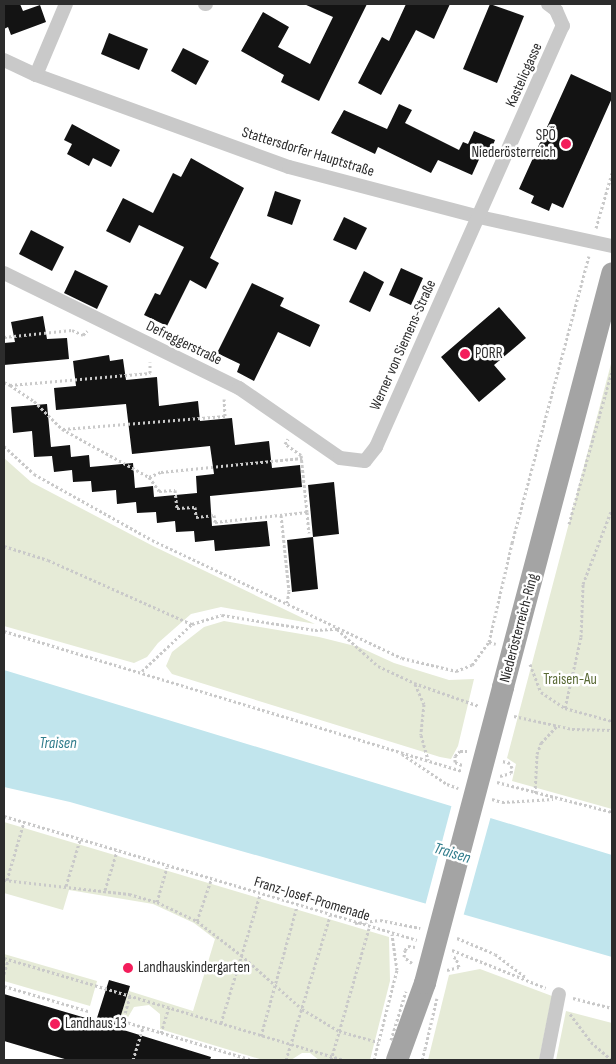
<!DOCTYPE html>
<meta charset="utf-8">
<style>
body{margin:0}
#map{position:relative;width:616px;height:1064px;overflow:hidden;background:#fff;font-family:"Sofia Sans Condensed",sans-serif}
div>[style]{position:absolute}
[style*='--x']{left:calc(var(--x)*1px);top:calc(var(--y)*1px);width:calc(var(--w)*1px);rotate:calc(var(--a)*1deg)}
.green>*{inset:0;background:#e6ebd7}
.water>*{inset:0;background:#c1e5ed}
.pier>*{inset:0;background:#fff}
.building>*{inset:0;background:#131313}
.path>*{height:3px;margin-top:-1.5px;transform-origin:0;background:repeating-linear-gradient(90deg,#c9c9c9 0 2.5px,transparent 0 5px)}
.street>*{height:14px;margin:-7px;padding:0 7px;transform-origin:7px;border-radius:7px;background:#c9c9c9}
.primary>*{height:22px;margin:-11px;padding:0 11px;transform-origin:11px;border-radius:11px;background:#a4a4a4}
.path-bridge>*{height:3px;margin-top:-1.5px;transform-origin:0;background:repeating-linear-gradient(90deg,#c9c9c9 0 2.5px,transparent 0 5px)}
.primary-bridge>*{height:22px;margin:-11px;padding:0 11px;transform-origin:11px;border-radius:11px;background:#a4a4a4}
.dots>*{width:14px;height:14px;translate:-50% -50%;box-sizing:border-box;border:2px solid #fff;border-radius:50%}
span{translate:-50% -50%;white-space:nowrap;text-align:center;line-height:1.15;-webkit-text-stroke:5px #fff;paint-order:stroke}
.street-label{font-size:15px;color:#2c2c2c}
.poi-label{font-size:15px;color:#2c2c2c}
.right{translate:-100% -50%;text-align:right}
.left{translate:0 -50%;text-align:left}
.park-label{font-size:15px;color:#5a6a36}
.water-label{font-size:16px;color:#327d8c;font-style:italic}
.frame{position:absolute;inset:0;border:5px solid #2c2c2c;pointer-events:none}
</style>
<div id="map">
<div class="green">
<i style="clip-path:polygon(612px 360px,612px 809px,512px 781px,516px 764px,507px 758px)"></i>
<i style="clip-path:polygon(4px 458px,31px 482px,153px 546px,315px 624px,221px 607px,191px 614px,158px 643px,147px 657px,134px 663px,4px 626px)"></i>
<i style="clip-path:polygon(224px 621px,319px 637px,359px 647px,394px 663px,449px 680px,474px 679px,458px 746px,451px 759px,440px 757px,172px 674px,166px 666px,172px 652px,204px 627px)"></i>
<i style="clip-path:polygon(4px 822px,389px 937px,390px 981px,370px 1060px,319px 1060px,310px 1053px,302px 1053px,291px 1060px,263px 1060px,160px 1029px,160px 1014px,149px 1005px,134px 1007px,127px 1019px,120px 1017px,129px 991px,193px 1011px,215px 939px,194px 923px,153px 904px,69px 890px,63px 910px,4px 893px)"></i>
<i style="clip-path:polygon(4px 954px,97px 981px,90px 1006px,4px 981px)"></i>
<i style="clip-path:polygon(480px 969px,552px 996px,539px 1060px,428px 1060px,449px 975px)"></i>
<i style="clip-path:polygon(566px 1011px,612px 1023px,612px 1060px,556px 1060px)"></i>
</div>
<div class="water">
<i style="clip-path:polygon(4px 670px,612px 855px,612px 957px,70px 802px,4px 787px)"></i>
</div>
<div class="pier">
<i style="clip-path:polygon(452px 804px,491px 816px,463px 917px,425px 906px)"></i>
</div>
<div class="building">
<i style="clip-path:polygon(4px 4px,20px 4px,23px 11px,40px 5px,46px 22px,11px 35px,8px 27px,4px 29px)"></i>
<i style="clip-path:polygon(304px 4px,367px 4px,319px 101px,281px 82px,284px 75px,241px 51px,263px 12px,289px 27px,278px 47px,310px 64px,333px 17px)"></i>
<i style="clip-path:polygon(406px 4px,450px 4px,434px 39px,416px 30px,381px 95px,358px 83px,382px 37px,389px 41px)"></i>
<i style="clip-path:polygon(490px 4px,524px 16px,497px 83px,463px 69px)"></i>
<i style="clip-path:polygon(109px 33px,148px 49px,139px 70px,101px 54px)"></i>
<i style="clip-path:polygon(183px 48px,209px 61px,196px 85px,171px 71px)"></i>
<i style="clip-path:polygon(571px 74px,612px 93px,612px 98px,563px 208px,552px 203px,549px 211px,531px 203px,534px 196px,519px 189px)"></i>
<i style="clip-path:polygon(399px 104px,412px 110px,405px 123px,459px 150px,463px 142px,468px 144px,474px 131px,495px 140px,488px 158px,481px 155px,472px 175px,438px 160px,431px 173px,378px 147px,375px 154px,331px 133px,344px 110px,387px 129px)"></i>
<i style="clip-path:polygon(72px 124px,120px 150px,111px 167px,93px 158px,89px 166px,67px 154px,72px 144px,64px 140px)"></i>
<i style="clip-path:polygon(191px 158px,244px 188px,210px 258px,219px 263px,206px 289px,190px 280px,167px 326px,144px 315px,155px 293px,160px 295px,184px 247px,139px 225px,130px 243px,106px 231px,123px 198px,153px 213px,173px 173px,181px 177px)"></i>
<i style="clip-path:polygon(275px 191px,301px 200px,292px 225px,267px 216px)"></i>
<i style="clip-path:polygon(344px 217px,367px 228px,356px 250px,333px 240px)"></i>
<i style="clip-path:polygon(31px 230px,64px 247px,52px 271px,19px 254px)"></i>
<i style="clip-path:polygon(401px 268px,423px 278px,411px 305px,389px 295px)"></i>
<i style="clip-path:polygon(75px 270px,108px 286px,97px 309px,64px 293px)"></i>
<i style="clip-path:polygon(364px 271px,384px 282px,370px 312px,349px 302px)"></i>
<i style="clip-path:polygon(252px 283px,284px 298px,280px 306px,320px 325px,310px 347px,278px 332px,254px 381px,237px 372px,240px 364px,217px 353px)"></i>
<i style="clip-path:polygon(499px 307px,526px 338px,494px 365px,506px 379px,479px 402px,441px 357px)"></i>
<i style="clip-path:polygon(43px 316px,47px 339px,67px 338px,69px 359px,4px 365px,4px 343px,15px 342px,11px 322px)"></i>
<i style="clip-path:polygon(109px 355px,110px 361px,123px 359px,126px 380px,157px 377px,159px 406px,198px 401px,200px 421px,232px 418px,235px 445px,269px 441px,272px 468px,300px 465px,302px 487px,210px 496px,212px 526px,267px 521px,270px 546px,215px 551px,214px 540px,195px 542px,194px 531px,176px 532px,175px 521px,157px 523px,156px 512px,137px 513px,136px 502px,117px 504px,116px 490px,92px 492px,91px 481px,73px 482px,72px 470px,54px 472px,52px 456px,34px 457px,32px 431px,13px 433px,11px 407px,47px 404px,51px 447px,70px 445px,71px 457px,89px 455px,90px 467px,133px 463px,135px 488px,153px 486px,154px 497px,197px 493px,196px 476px,214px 474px,210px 446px,132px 454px,126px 404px,56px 410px,54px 388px,76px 386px,73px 361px)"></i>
<i style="clip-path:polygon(334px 482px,339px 534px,313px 537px,308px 485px)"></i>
<i style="clip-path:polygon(313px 537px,318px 589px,292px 592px,287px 540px)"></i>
<i style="clip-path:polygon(109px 980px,130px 986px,117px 1028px,211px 1057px,210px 1060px,68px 1060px,4px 1041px,4px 994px,96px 1021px)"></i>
</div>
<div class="path">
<i style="--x:596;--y:228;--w:57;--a:-73.8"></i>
<i style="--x:4;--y:337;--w:68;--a:-5.9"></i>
<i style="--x:72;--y:330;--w:12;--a:24"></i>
<i style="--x:83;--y:335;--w:6;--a:-45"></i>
<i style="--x:4;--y:382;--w:7;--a:27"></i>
<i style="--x:10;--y:385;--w:141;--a:-4.9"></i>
<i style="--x:150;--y:373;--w:11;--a:-90"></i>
<i style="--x:10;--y:385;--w:29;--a:34"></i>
<i style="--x:34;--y:401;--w:40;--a:45"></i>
<i style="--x:62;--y:429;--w:99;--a:28.9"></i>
<i style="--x:149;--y:477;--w:17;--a:54"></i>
<i style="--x:159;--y:491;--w:16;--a:-4"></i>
<i style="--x:175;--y:490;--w:18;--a:84"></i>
<i style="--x:177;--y:508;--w:18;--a:-3"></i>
<i style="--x:195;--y:507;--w:10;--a:84"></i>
<i style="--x:196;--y:517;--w:18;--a:-6"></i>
<i style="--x:214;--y:515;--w:7;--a:82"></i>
<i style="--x:215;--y:522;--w:93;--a:-6.2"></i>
<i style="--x:307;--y:512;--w:57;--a:-96"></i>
<i style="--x:301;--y:455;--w:19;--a:-145"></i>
<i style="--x:285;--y:444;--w:6;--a:-59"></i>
<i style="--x:63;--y:429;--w:163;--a:-4.6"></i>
<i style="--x:225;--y:416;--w:17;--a:-93"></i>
<i style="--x:4;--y:446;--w:41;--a:43"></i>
<i style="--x:34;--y:474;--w:135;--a:29.2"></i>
<i style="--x:152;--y:540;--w:276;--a:25.3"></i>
<i style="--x:402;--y:658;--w:56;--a:13.5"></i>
<i style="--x:456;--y:671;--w:17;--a:-21"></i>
<i style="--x:472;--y:665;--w:29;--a:-54"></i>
<i style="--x:489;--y:642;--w:7;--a:16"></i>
<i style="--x:149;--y:477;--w:13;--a:-23"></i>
<i style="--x:161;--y:472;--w:142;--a:-5.7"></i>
<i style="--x:307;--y:512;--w:21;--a:85"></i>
<i style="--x:281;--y:515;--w:76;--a:84"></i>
<i style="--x:289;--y:591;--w:12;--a:99"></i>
<i style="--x:569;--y:524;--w:159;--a:-74.3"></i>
<i style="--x:4;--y:546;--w:46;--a:17.7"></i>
<i style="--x:48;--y:560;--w:158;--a:24"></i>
<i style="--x:4;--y:631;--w:479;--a:17"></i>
<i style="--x:489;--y:642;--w:102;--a:-76.9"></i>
<i style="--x:512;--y:543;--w:297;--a:-75"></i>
<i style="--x:530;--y:664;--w:30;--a:69"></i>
<i style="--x:541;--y:692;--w:29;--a:34"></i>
<i style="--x:565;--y:708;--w:49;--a:15.5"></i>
<i style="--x:142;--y:671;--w:69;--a:-43.2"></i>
<i style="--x:192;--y:624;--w:31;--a:-17"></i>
<i style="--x:222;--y:615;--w:94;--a:9.2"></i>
<i style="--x:315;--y:630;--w:22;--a:-3"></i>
<i style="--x:337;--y:629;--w:55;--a:42.1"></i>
<i style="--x:378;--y:666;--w:40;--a:25"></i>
<i style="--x:414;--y:683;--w:69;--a:19.5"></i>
<i style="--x:415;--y:684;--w:22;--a:66"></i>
<i style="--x:424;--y:704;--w:31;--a:96"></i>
<i style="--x:421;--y:735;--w:26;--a:74"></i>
<i style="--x:565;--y:708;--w:73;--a:-77.3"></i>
<i style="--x:581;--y:637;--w:53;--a:-87.8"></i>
<i style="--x:583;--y:584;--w:80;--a:-68.9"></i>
<i style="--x:514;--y:716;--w:59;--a:12.6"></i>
<i style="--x:572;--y:729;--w:40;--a:1.4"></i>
<i style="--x:402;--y:754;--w:54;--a:33.7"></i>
<i style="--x:447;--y:784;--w:12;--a:20"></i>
<i style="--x:462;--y:765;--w:8;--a:-157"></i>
<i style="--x:455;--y:762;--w:6;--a:-90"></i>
<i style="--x:455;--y:756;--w:7;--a:-45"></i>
<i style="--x:460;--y:751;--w:7;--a:0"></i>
<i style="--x:500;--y:776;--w:11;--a:-15"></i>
<i style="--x:511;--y:773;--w:5;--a:-79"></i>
<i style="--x:512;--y:768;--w:5;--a:-112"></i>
<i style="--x:510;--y:763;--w:8;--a:-166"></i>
<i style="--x:497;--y:782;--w:119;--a:14.6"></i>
<i style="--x:535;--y:793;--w:39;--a:-87"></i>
<i style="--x:537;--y:754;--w:12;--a:-70"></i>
<i style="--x:541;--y:743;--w:23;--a:-47"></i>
<i style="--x:492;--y:799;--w:10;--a:17"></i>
<i style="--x:502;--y:802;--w:51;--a:-3.4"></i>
<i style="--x:4;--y:816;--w:431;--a:16.7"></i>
<i style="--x:4;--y:880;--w:126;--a:6.4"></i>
<i style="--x:129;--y:894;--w:29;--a:16"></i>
<i style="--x:157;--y:902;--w:44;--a:25.4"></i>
<i style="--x:197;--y:921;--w:56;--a:37.7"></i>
<i style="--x:241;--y:955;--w:81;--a:41.5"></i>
<i style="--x:302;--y:1009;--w:43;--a:30.7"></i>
<i style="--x:339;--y:1031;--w:41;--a:15.8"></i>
<i style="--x:7;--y:880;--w:60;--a:-73.7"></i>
<i style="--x:66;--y:886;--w:48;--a:-73.1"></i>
<i style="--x:105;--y:890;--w:41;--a:-72.9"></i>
<i style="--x:157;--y:902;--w:36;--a:-74"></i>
<i style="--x:197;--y:921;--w:43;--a:-71.1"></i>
<i style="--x:355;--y:923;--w:25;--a:-7"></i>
<i style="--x:380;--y:920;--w:41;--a:11.3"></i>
<i style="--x:457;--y:938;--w:41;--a:22.8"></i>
<i style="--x:495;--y:954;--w:38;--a:37"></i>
<i style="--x:452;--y:950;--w:101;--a:22"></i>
<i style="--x:4;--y:958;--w:354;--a:16.7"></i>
<i style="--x:412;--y:963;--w:10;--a:-143"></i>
<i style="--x:404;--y:957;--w:7;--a:-82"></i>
<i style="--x:405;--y:950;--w:5;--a:-53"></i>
<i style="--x:408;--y:946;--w:7;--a:8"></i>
<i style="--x:447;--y:970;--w:12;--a:-14"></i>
<i style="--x:459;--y:967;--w:9;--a:-108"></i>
<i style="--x:456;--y:958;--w:5;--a:-158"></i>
<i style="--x:4;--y:974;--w:15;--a:-74"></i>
<i style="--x:4;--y:986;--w:88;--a:16.6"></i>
<i style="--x:130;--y:996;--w:26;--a:106"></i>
<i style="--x:123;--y:1021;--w:135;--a:16.8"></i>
<i style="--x:573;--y:998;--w:40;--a:14.4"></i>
<i style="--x:570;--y:1014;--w:35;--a:53"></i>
<i style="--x:591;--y:1042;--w:28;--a:41"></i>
<i style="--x:221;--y:1023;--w:134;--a:-73.1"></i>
<i style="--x:161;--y:1033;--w:27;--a:-73"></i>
<i style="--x:261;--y:1036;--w:135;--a:-74.5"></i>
<i style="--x:133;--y:1060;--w:34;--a:-73"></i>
<i style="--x:286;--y:1060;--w:151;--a:-73"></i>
<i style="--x:331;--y:1060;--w:137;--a:-73.9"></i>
<i style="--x:374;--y:1060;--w:93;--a:-75.7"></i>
<i style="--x:397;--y:970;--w:36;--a:-98"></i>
<i style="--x:422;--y:1060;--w:11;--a:-75"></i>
</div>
<div class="street">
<i style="--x:205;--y:4;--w:1;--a:0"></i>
<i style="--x:4;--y:60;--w:35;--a:25"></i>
<i style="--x:36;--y:75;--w:269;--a:20"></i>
<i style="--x:289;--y:167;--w:196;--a:14.7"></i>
<i style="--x:479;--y:217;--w:136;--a:12.3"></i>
<i style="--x:36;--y:75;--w:77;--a:-67.1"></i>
<i style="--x:4;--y:273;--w:262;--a:26.1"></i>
<i style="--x:239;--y:388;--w:123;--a:34.7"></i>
<i style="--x:340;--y:458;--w:25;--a:7"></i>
<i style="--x:365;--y:461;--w:18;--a:-52"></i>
<i style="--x:376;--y:447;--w:461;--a:-66.1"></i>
<i style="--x:563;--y:26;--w:17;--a:-114"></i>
<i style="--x:556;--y:10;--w:10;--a:-143"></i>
<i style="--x:546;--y:1060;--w:67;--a:-78.9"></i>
</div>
<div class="primary">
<i style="--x:503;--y:687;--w:428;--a:-75.2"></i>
<i style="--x:397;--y:1060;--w:82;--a:-70"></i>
</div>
<div class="path-bridge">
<i style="--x:391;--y:1040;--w:51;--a:-73"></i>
<i style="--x:425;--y:1049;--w:52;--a:-76.8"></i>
</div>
<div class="primary-bridge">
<i style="--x:425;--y:983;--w:306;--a:-75.2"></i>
</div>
<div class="dots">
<i style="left:566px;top:144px;background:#f31d5b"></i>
<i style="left:465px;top:354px;background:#f31d5b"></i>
<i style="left:128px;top:968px;background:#f31d5b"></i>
<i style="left:55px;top:1024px;background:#f31d5b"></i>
</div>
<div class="street-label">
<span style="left:524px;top:75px;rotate:-66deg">Kastelicgasse</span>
<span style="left:308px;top:152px;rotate:17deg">Stattersdorfer Hauptstraße</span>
<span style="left:184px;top:343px;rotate:26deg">Defreggerstraße</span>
<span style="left:403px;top:345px;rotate:-66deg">Werner von Siemens-Straße</span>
<span style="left:519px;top:628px;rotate:-75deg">Niederösterreich-Ring</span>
<span style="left:312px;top:899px;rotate:17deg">Franz-Josef-Promenade</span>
</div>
<div class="poi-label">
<span class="right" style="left:556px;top:144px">SPÖ<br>Niederösterreich</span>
<span class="left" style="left:475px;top:354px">PORR</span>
<span class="left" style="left:138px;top:968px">Landhauskindergarten</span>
<span class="left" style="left:65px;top:1024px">Landhaus 13</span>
</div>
<div class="park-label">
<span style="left:570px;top:680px">Traisen-Au</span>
</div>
<div class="water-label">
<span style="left:58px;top:744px">Traisen</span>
<span style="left:452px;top:854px;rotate:17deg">Traisen</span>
</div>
<div class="frame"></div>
</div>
